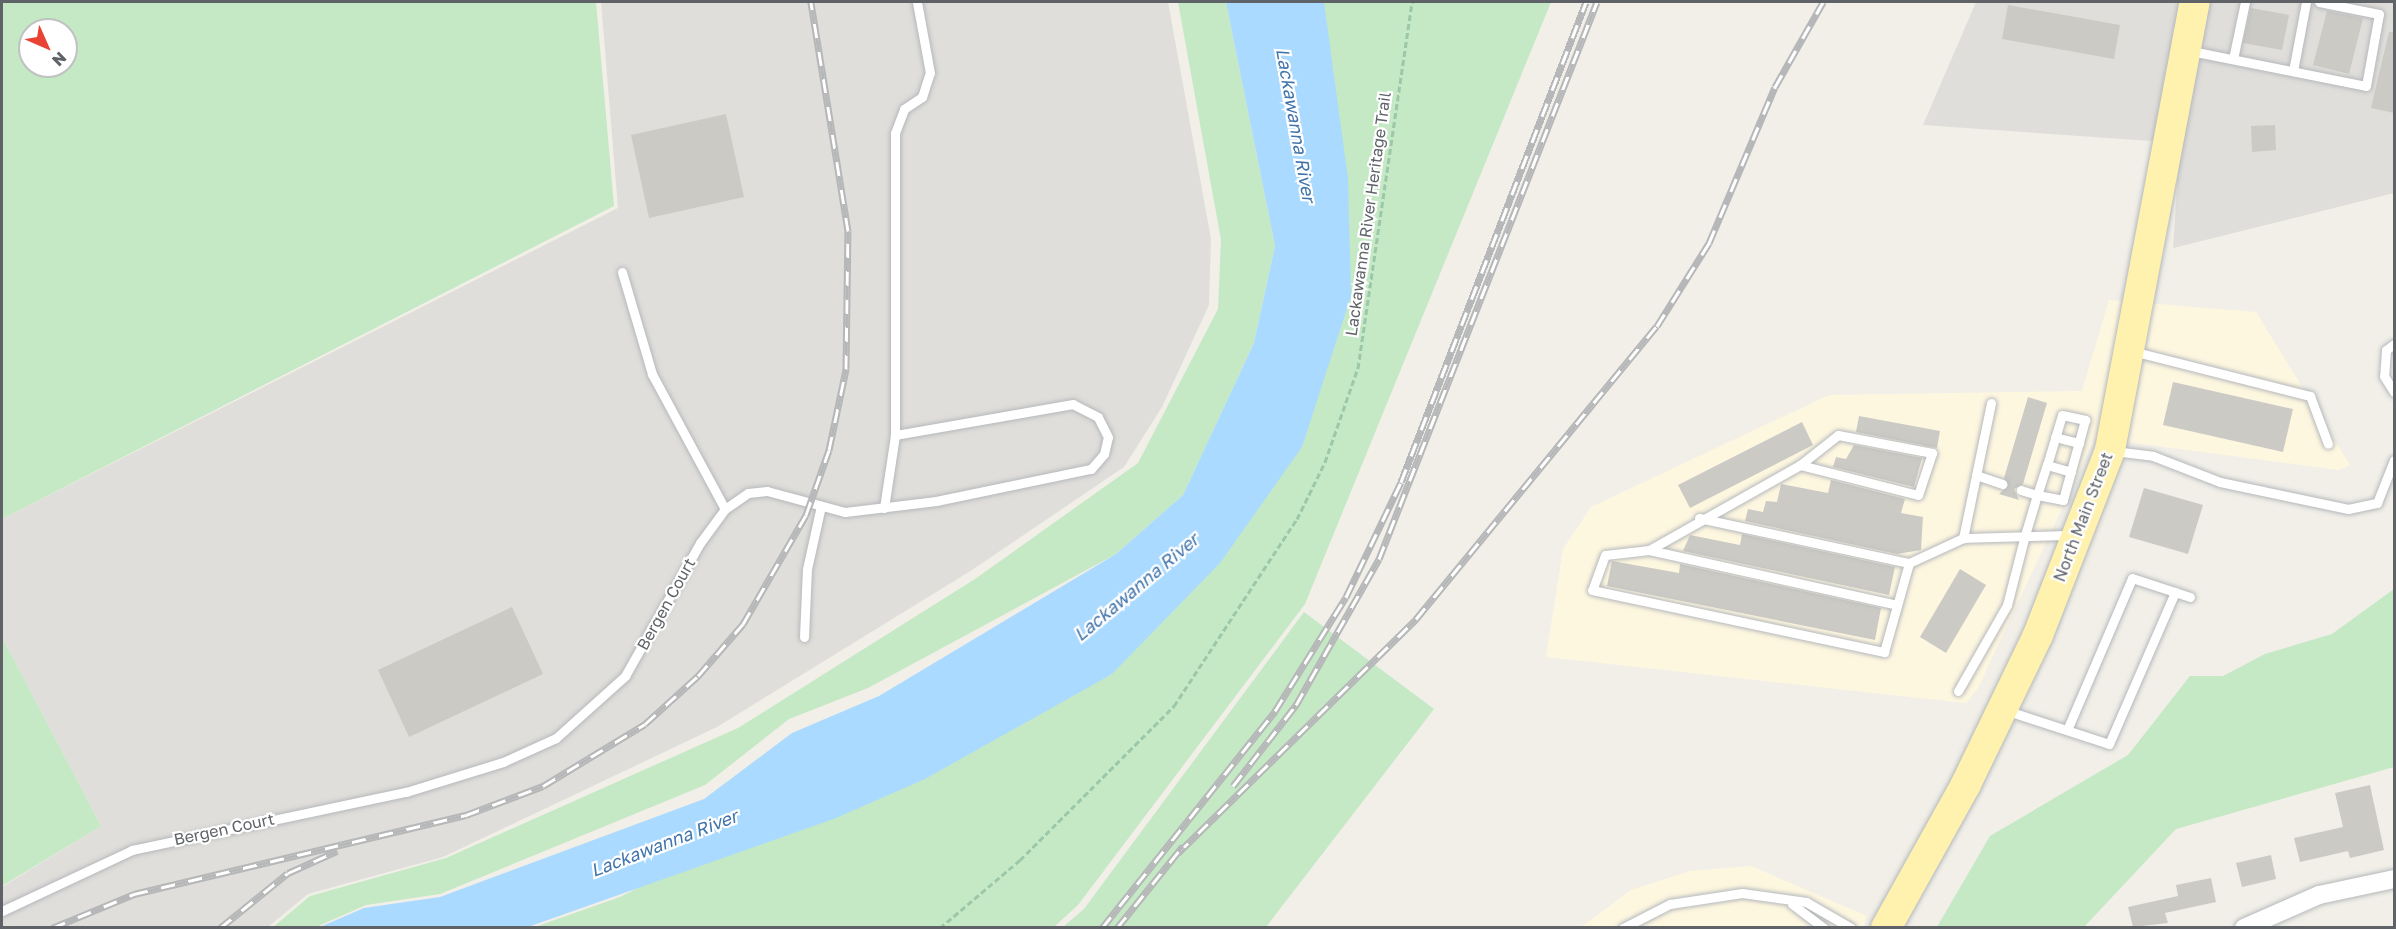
<!DOCTYPE html>
<style>
body{margin:0}
#map{position:relative;width:2396px;height:929px;overflow:hidden;background:#f1efe8;font-family:"Golos Text",sans-serif}
div>[style]{position:absolute}
[style*='--x']{left:calc(var(--x)*1px);top:calc(var(--y)*1px);width:calc(var(--w)*1px);rotate:calc(var(--a)*1deg)}
.commercial>*{inset:0;background:#fef7e0}
.industrial>*{inset:0;background:#e0deda}
.green>*{inset:0;background:#c5e8c5}
.water>*{inset:0;background:#aadaff}
.building>*{inset:0;background:#cccac5}
.path>*{height:3px;margin-top:-1.5px;transform-origin:0;background:repeating-linear-gradient(90deg,#9cc7a9 0 6px,transparent 0 9px)}
.roads{filter:drop-shadow(0 0 2px #b5b8bc) drop-shadow(0 0 2px #b5b8bc)}
.lane>*{height:9px;margin:-4.5px;padding:0 4.5px;transform-origin:4.5px;border-radius:4.5px;background:#fff}
.street>*{height:18px;margin:-9px;padding:0 9px;transform-origin:9px;border-radius:9px;background:#fff}
.primary>*{height:30px;margin:-15px;padding:0 15px;transform-origin:15px;border-radius:15px;background:#fff2af}
.rail>*{height:7px;margin-top:-3.5px;transform-origin:0;background:repeating-linear-gradient(90deg,#fff 0 14px,#b6b7b8 0 28px);box-sizing:border-box;border-block:2px solid #b6b7b8}
span{translate:-50% -50%;white-space:nowrap;text-align:center;line-height:1.15;-webkit-text-stroke:4.5px #fff;paint-order:stroke}
.street-label{font-size:16px;color:#5f6368}
.water-label{font-size:18px;color:#4174aa;font-style:italic}
.frame{position:absolute;inset:0;border:3px solid #5f6368;pointer-events:none}
.north{position:absolute;left:18px;top:18px;width:60px;height:60px;box-sizing:border-box;background:#fff;border:2px solid #bfc1c3;border-radius:50%;rotate:135deg;font-size:16px;font-weight:700;line-height:24px;text-align:center;color:#5f6368}
.north::after{content:'';display:block;margin:auto;width:21px;height:27px;background:#ea4335;clip-path:polygon(50% 0,100% 100%,50% 72%,0 100%)}
</style>
<div id="map">
<div class="commercial">
<i style="clip-path:polygon(2109px 300px,2256px 312px,2350px 465px,2339px 470px,2095px 438px,1978px 688px,1966px 703px,1546px 657px,1563px 549px,1591px 507px,1829px 395px,2082px 391px)"></i>
<i style="clip-path:polygon(1751px 866px,1867px 916px,1863px 928px,1580px 928px,1631px 890px,1690px 871px)"></i>
</div>
<div class="industrial">
<i style="clip-path:polygon(601px 2px,1168px 2px,1211px 239px,1209px 305px,1162px 407px,1124px 467px,972px 570px,717px 727px,443px 857px,308px 894px,268px 927px,2px 928px,2px 887px,101px 826px,2px 637px,2px 519px,618px 208px)"></i>
<i style="clip-path:polygon(1976px 2px,2394px 2px,2394px 193px,2173px 248px,2180px 143px,1923px 125px)"></i>
</div>
<div class="green">
<i style="clip-path:polygon(evenodd,2px 2px,596px 2px,614px 206px,2px 519px,2px 2px,30px 30px,66px 30px,66px 66px,30px 66px,30px 30px)"></i>
<i style="clip-path:polygon(1178px 2px,1226px 2px,1275px 246px,1254px 343px,1183px 495px,1116px 554px,868px 688px,789px 719px,705px 785px,440px 894px,366px 905px,316px 927px,272px 928px,310px 896px,446px 858px,738px 728px,975px 579px,1138px 463px,1218px 309px,1221px 240px)"></i>
<i style="clip-path:polygon(1298px 2px,1551px 2px,1305px 604px,1078px 905px,1054px 927px,532px 928px,620px 897px,821px 795px,1036px 706px,1272px 388px)"></i>
<i style="clip-path:polygon(2394px 589px,2394px 767px,2176px 829px,2084px 927px,1937px 927px,1990px 836px,2128px 755px,2190px 676px,2223px 676px,2265px 654px,2332px 634px)"></i>
<i style="clip-path:polygon(1304px 612px,1434px 709px,1266px 927px,1063px 927px,1084px 909px)"></i>
<i style="clip-path:polygon(2px 637px,101px 826px,2px 886px)"></i>
</div>
<div class="water">
<i style="clip-path:polygon(1226px 2px,1324px 2px,1348px 179px,1351px 296px,1302px 447px,1220px 563px,1112px 674px,925px 779px,836px 818px,528px 927px,320px 927px,364px 908px,440px 897px,704px 799px,792px 733px,879px 696px,1116px 554px,1183px 495px,1254px 343px,1275px 246px)"></i>
</div>
<div class="building">
<i style="clip-path:polygon(2008px 5px,2120px 25px,2114px 59px,2002px 39px)"></i>
<i style="clip-path:polygon(2251px 8px,2289px 15px,2282px 50px,2243px 43px)"></i>
<i style="clip-path:polygon(2327px 11px,2363px 18px,2349px 74px,2313px 65px)"></i>
<i style="clip-path:polygon(2389px 32px,2394px 32px,2394px 113px,2371px 108px)"></i>
<i style="clip-path:polygon(726px 114px,744px 197px,649px 218px,631px 135px)"></i>
<i style="clip-path:polygon(2275px 125px,2276px 150px,2252px 152px,2251px 126px)"></i>
<i style="clip-path:polygon(2173px 382px,2293px 409px,2283px 452px,2163px 425px)"></i>
<i style="clip-path:polygon(2028px 397px,2047px 403px,2023px 484px,2014px 489px,2019px 500px,1999px 494px,2008px 486px,2004px 478px)"></i>
<i style="clip-path:polygon(1859px 416px,1940px 431px,1937px 448px,1856px 432px)"></i>
<i style="clip-path:polygon(1802px 422px,1813px 445px,1690px 508px,1678px 485px)"></i>
<i style="clip-path:polygon(1854px 445px,1922px 458px,1914px 487px,1833px 467px,1836px 457px,1846px 459px)"></i>
<i style="clip-path:polygon(1831px 480px,1905px 499px,1901px 513px,1923px 517px,1921px 550px,1897px 554px,1745px 521px,1748px 509px,1763px 512px,1766px 501px,1777px 502px,1781px 484px,1828px 493px)"></i>
<i style="clip-path:polygon(2144px 488px,2203px 505px,2188px 554px,2129px 537px)"></i>
<i style="clip-path:polygon(1742px 534px,1895px 567px,1889px 595px,1683px 551px,1690px 535px,1740px 545px)"></i>
<i style="clip-path:polygon(1612px 561px,1679px 573px,1680px 564px,1881px 608px,1875px 640px,1607px 586px)"></i>
<i style="clip-path:polygon(1960px 569px,1986px 585px,1946px 653px,1920px 637px)"></i>
<i style="clip-path:polygon(512px 607px,543px 674px,409px 737px,378px 670px)"></i>
<i style="clip-path:polygon(2370px 785px,2384px 850px,2350px 858px,2348px 851px,2300px 862px,2294px 838px,2343px 827px,2335px 793px)"></i>
<i style="clip-path:polygon(2271px 855px,2276px 879px,2242px 887px,2236px 863px)"></i>
<i style="clip-path:polygon(2211px 878px,2216px 902px,2165px 913px,2168px 923px,2133px 927px,2128px 907px,2178px 896px,2176px 885px)"></i>
</div>
<div class="path">
<i style="--x:940;--y:928;--w:105;--a:-40.4"></i>
<i style="--x:1020;--y:860;--w:218;--a:-45"></i>
<i style="--x:1174;--y:706;--w:224;--a:-56.7"></i>
<i style="--x:1297;--y:519;--w:64;--a:-63.8"></i>
<i style="--x:1325;--y:462;--w:100;--a:-70.7"></i>
<i style="--x:1358;--y:368;--w:370;--a:-81.6"></i>
</div>
<div class="roads">
<div class="lane">
<i style="--x:2191;--y:51;--w:178;--a:11.3"></i>
<i style="--x:2366;--y:86;--w:73;--a:-79.8"></i>
<i style="--x:2379;--y:14;--w:61;--a:-168.7"></i>
<i style="--x:2233;--y:59;--w:58;--a:-78.1"></i>
<i style="--x:2293;--y:71;--w:70;--a:-79.3"></i>
<i style="--x:622;--y:272;--w:106;--a:73.6"></i>
<i style="--x:652;--y:374;--w:153;--a:61.6"></i>
<i style="--x:2394;--y:344;--w:10;--a:143"></i>
<i style="--x:2386;--y:350;--w:26;--a:94"></i>
<i style="--x:2384;--y:376;--w:19;--a:58"></i>
<i style="--x:2132;--y:351;--w:184;--a:14.2"></i>
<i style="--x:2310;--y:396;--w:51;--a:69.4"></i>
<i style="--x:1991;--y:403;--w:138;--a:101.7"></i>
<i style="--x:1963;--y:538;--w:108;--a:-1.6"></i>
<i style="--x:2055;--y:437;--w:25;--a:14"></i>
<i style="--x:2114;--y:451;--w:39;--a:7"></i>
<i style="--x:2153;--y:456;--w:72;--a:21.2"></i>
<i style="--x:2220;--y:482;--w:131;--a:11.9"></i>
<i style="--x:2348;--y:509;--w:30;--a:-12"></i>
<i style="--x:2377;--y:503;--w:46;--a:-68.4"></i>
<i style="--x:1800;--y:465;--w:48;--a:-38.3"></i>
<i style="--x:1838;--y:435;--w:96;--a:10.8"></i>
<i style="--x:1932;--y:453;--w:44;--a:108.4"></i>
<i style="--x:1918;--y:495;--w:122;--a:-165.7"></i>
<i style="--x:1800;--y:465;--w:173;--a:150.6"></i>
<i style="--x:1649;--y:550;--w:254;--a:12.5"></i>
<i style="--x:2047;--y:465;--w:25;--a:16"></i>
<i style="--x:1976;--y:475;--w:28;--a:19"></i>
<i style="--x:884;--y:508;--w:74;--a:-81.4"></i>
<i style="--x:895;--y:435;--w:302;--a:-90"></i>
<i style="--x:895;--y:133;--w:26;--a:-69"></i>
<i style="--x:904;--y:109;--w:22;--a:-34"></i>
<i style="--x:922;--y:97;--w:25;--a:-72"></i>
<i style="--x:930;--y:73;--w:72;--a:-100.4"></i>
<i style="--x:1699;--y:518;--w:215;--a:12.1"></i>
<i style="--x:1909;--y:563;--w:60;--a:-24.8"></i>
<i style="--x:1649;--y:550;--w:44;--a:173.5"></i>
<i style="--x:1605;--y:555;--w:37;--a:110"></i>
<i style="--x:1592;--y:590;--w:299;--a:12"></i>
<i style="--x:1884;--y:652;--w:92;--a:-74.3"></i>
<i style="--x:804;--y:637;--w:68;--a:-87.5"></i>
<i style="--x:807;--y:569;--w:65;--a:-77.5"></i>
<i style="--x:1958;--y:691;--w:99;--a:-60.3"></i>
<i style="--x:2007;--y:605;--w:72;--a:-75.6"></i>
<i style="--x:2025;--y:535;--w:42;--a:-73.3"></i>
<i style="--x:2037;--y:495;--w:32;--a:-72"></i>
<i style="--x:2047;--y:465;--w:52;--a:-73.3"></i>
<i style="--x:2062;--y:415;--w:24;--a:12"></i>
<i style="--x:2085;--y:420;--w:83;--a:105.4"></i>
<i style="--x:2063;--y:500;--w:26;--a:-169"></i>
<i style="--x:2037;--y:495;--w:17;--a:-163"></i>
<i style="--x:2005;--y:710;--w:109;--a:18.1"></i>
<i style="--x:2109;--y:744;--w:166;--a:-66.5"></i>
<i style="--x:2067;--y:730;--w:165;--a:-66.8"></i>
<i style="--x:2132;--y:578;--w:61;--a:18.1"></i>
<i style="--x:1792;--y:904;--w:40;--a:37"></i>
<i style="--x:2;--y:911;--w:144;--a:-25.1"></i>
<i style="--x:132;--y:850;--w:280;--a:-12"></i>
<i style="--x:406;--y:792;--w:102;--a:-17.2"></i>
<i style="--x:503;--y:762;--w:58;--a:-24.4"></i>
<i style="--x:556;--y:738;--w:93;--a:-41.9"></i>
<i style="--x:625;--y:676;--w:153;--a:-60.6"></i>
<i style="--x:700;--y:543;--w:42;--a:-53.7"></i>
<i style="--x:725;--y:509;--w:28;--a:-35"></i>
<i style="--x:748;--y:493;--w:19;--a:-6"></i>
<i style="--x:767;--y:491;--w:81;--a:15.1"></i>
<i style="--x:845;--y:512;--w:92;--a:-6.9"></i>
<i style="--x:936;--y:501;--w:158;--a:-11.7"></i>
<i style="--x:1091;--y:469;--w:20;--a:-49"></i>
<i style="--x:1104;--y:454;--w:17;--a:-77"></i>
<i style="--x:1108;--y:437;--w:22;--a:-117"></i>
<i style="--x:1098;--y:417;--w:28;--a:-153"></i>
<i style="--x:1073;--y:404;--w:181;--a:170.1"></i>
<i style="--x:1623;--y:928;--w:53;--a:-27.1"></i>
<i style="--x:1670;--y:904;--w:73;--a:-8.7"></i>
<i style="--x:1742;--y:893;--w:65;--a:8"></i>
<i style="--x:1806;--y:902;--w:52;--a:30"></i>
</div>
<div class="street">
<i style="--x:2244;--y:928;--w:82;--a:-23.7"></i>
<i style="--x:2319;--y:895;--w:77;--a:-12"></i>
</div>
<div class="primary">
<i style="--x:1886;--y:928;--w:165;--a:-60.9"></i>
<i style="--x:1966;--y:784;--w:165;--a:-64.2"></i>
<i style="--x:2038;--y:635;--w:199;--a:-68.7"></i>
<i style="--x:2110;--y:450;--w:456;--a:-79.3"></i>
</div>
</div>
<div class="rail">
<i style="--x:1233;--y:786;--w:103;--a:-52.1"></i>
<i style="--x:1296;--y:705;--w:168;--a:-60.4"></i>
<i style="--x:1379;--y:559;--w:598;--a:-68.63"></i>
<i style="--x:1178;--y:853;--w:334;--a:-44.5"></i>
<i style="--x:1416;--y:619;--w:379;--a:-50.6"></i>
<i style="--x:1657;--y:326;--w:98;--a:-57.9"></i>
<i style="--x:1709;--y:243;--w:169;--a:-67.1"></i>
<i style="--x:1775;--y:87;--w:98;--a:-60.5"></i>
<i style="--x:52;--y:928;--w:89;--a:-22.5"></i>
<i style="--x:134;--y:894;--w:341;--a:-13.4"></i>
<i style="--x:466;--y:815;--w:82;--a:-20.6"></i>
<i style="--x:543;--y:786;--w:119;--a:-31.3"></i>
<i style="--x:645;--y:724;--w:72;--a:-42.2"></i>
<i style="--x:698;--y:676;--w:69;--a:-49.1"></i>
<i style="--x:743;--y:624;--w:126;--a:-60"></i>
<i style="--x:806;--y:515;--w:69;--a:-70.5"></i>
<i style="--x:829;--y:450;--w:83;--a:-78.1"></i>
<i style="--x:846;--y:369;--w:138;--a:-89.2"></i>
<i style="--x:848;--y:231;--w:232;--a:-99.2"></i>
<i style="--x:220;--y:928;--w:87;--a:-39"></i>
<i style="--x:288;--y:873;--w:54;--a:-24.2"></i>
<i style="--x:1102;--y:928;--w:278;--a:-51.4"></i>
<i style="--x:1275;--y:711;--w:134;--a:-58.1"></i>
<i style="--x:1346;--y:597;--w:127;--a:-64.4"></i>
<i style="--x:1401;--y:482;--w:514;--a:-68.92"></i>
<i style="--x:1117;--y:928;--w:105;--a:-51.2"></i>
</div>
<div class="street-label">
<span style="left:1368px;top:214px;rotate:-82deg">Lackawanna River Heritage Trail</span>
<span style="left:2083px;top:517px;rotate:-69deg">North Main Street</span>
<span style="left:666px;top:604px;rotate:-61deg">Bergen Court</span>
<span style="left:224px;top:829px;rotate:-12deg">Bergen Court</span>
</div>
<div class="water-label">
<span style="left:1296px;top:125px;rotate:80deg">Lackawanna River</span>
<span style="left:1136px;top:587px;rotate:-40deg">Lackawanna River</span>
<span style="left:664px;top:843px;rotate:-21deg">Lackawanna River</span>
</div>
<div class="frame"></div>
<div class="north">N</div>
</div>
